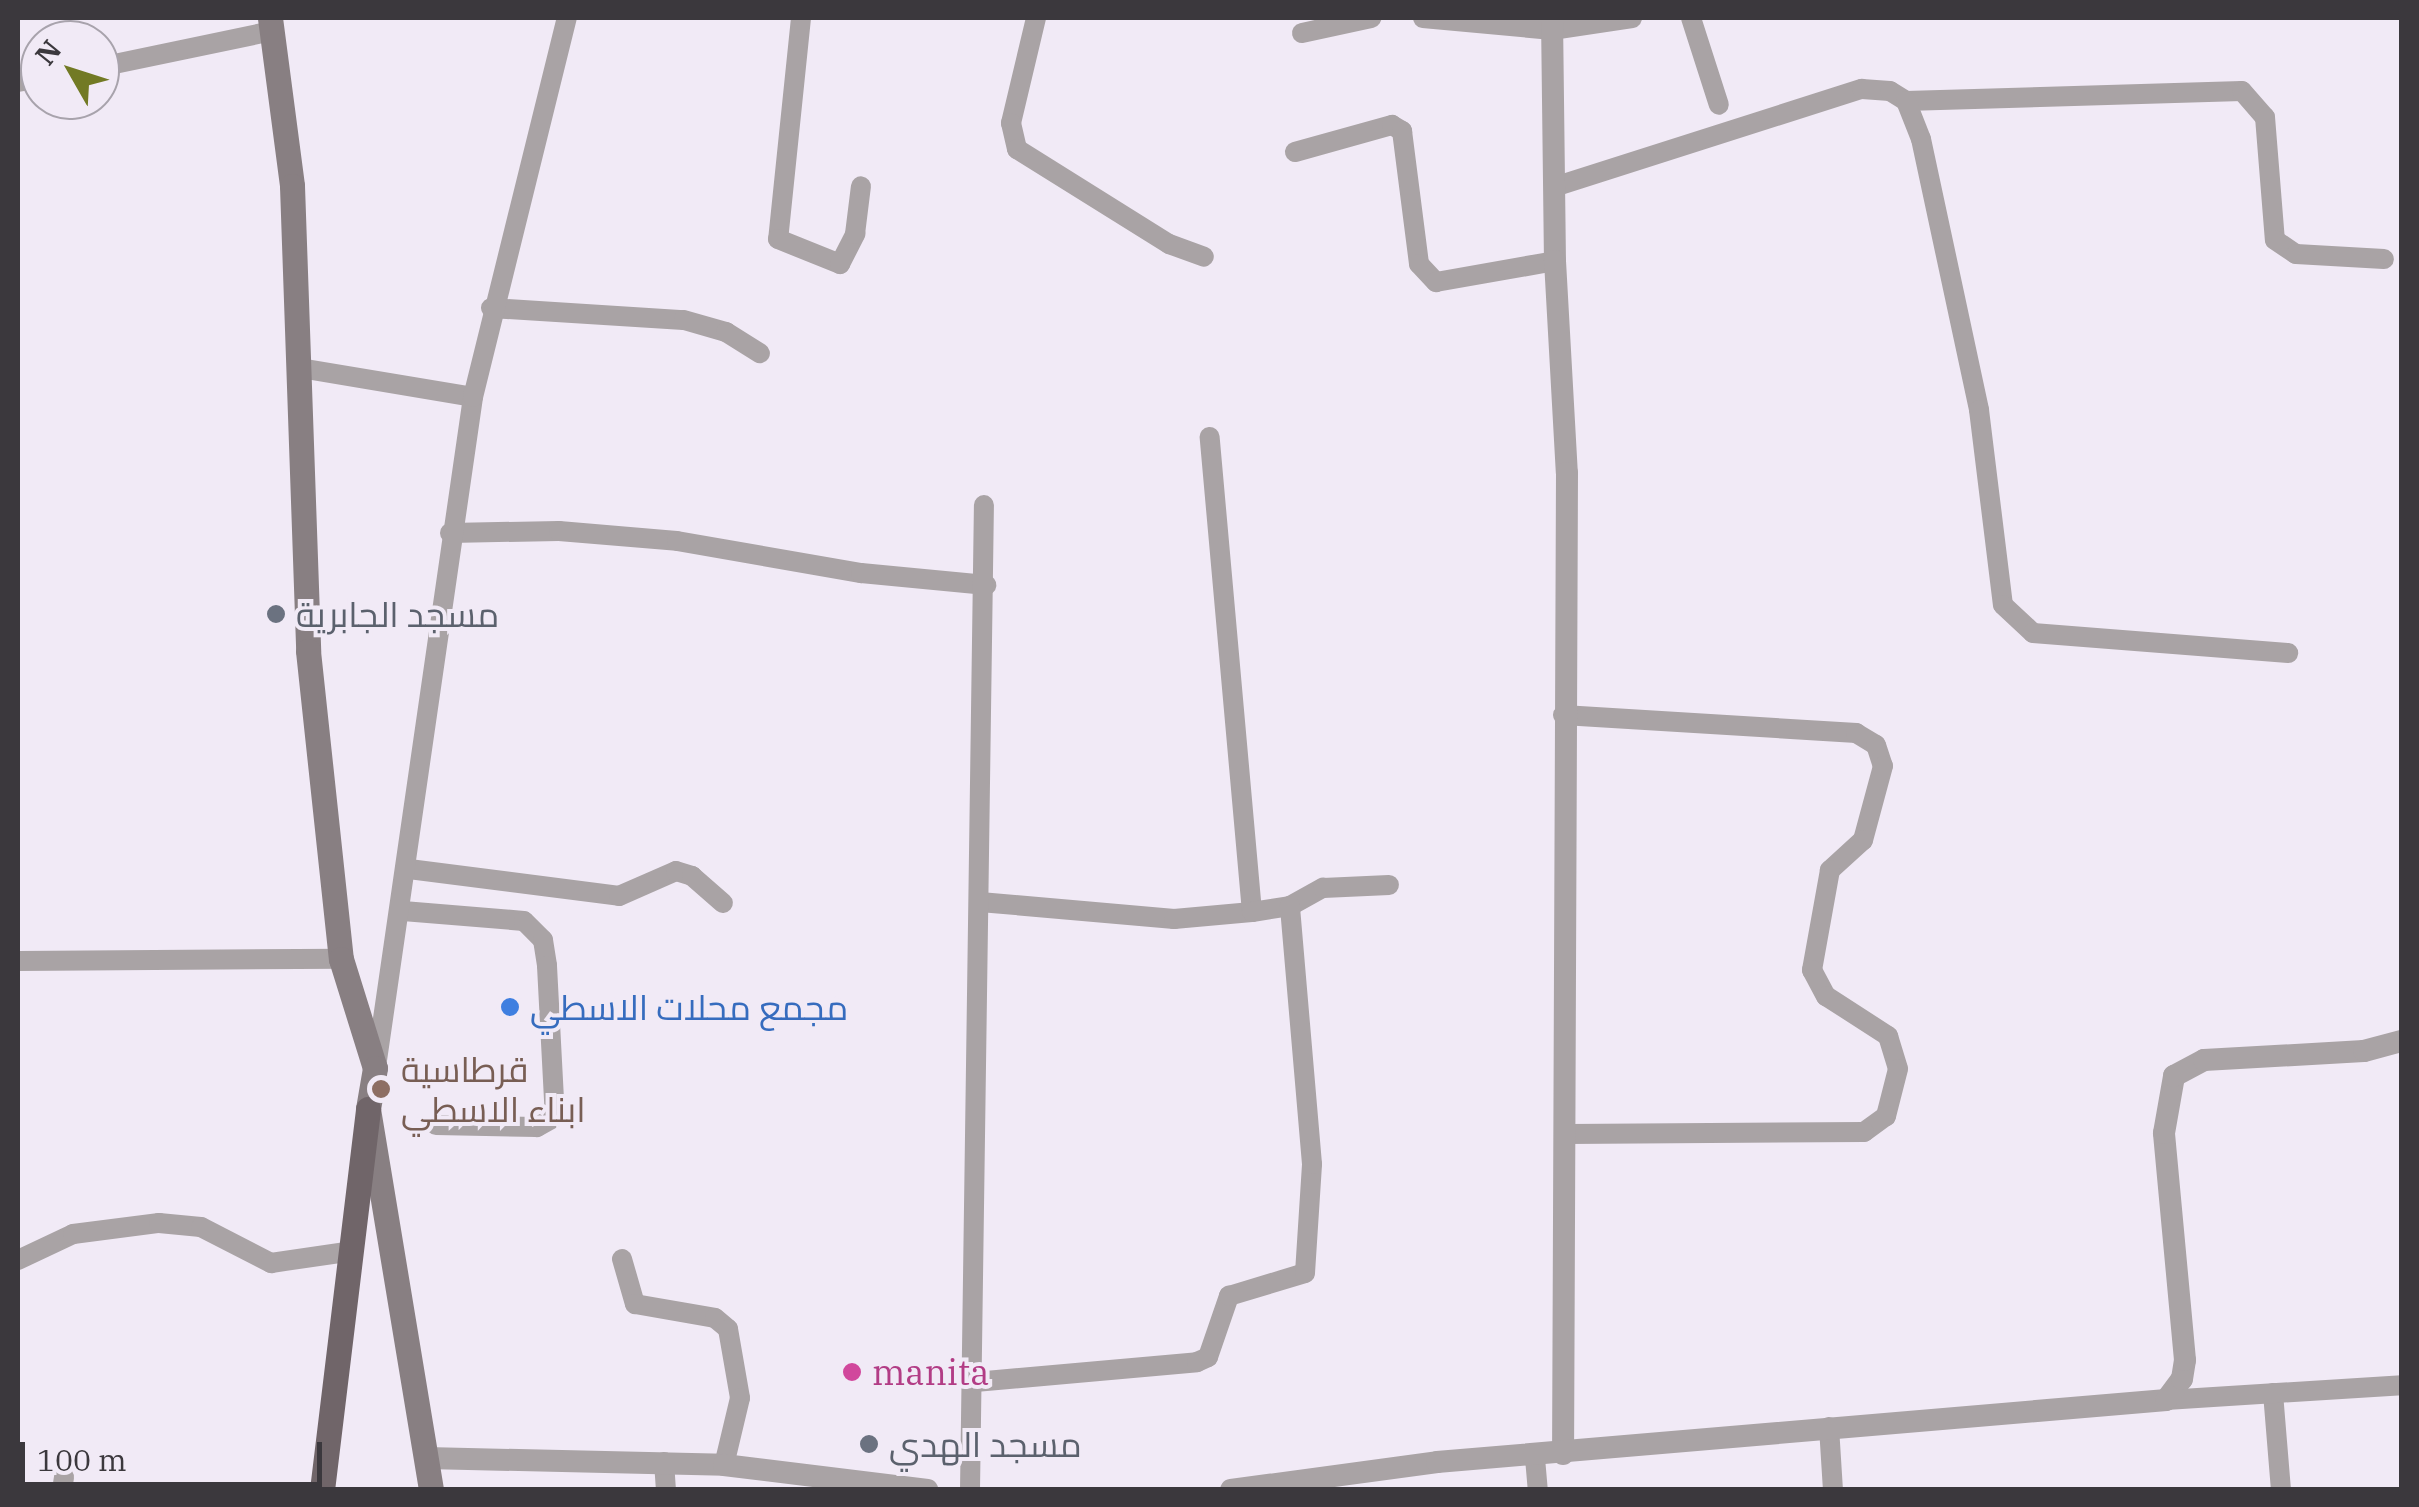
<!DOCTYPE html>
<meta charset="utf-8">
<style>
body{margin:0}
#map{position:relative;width:2419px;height:1507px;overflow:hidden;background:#f1eaf6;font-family:"IBM Plex Serif",Cairo,serif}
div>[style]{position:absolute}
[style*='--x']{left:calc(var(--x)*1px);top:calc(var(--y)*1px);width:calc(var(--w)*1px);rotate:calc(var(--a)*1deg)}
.minor>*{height:20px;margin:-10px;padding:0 10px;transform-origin:10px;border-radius:10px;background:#a9a3a5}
.tertiary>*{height:22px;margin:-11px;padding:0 11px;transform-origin:11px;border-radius:11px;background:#a9a3a5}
.secondary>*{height:25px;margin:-12.5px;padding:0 12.5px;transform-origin:12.5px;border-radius:12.5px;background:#887f82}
.primary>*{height:25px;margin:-12.5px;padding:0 12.5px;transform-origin:12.5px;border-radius:12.5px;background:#706569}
.dots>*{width:28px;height:28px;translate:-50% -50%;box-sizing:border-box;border:5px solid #f1eaf6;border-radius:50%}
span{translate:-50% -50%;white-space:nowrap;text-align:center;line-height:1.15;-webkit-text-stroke:8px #f1eaf6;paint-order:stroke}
.worship-label{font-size:35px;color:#5b616d}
.left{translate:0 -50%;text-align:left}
.shop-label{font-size:35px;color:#366cbe}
.education-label{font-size:35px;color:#785e54}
.hotel-label{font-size:35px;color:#b23c85}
.frame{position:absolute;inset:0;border:20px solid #3b383d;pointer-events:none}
.north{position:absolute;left:20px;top:20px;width:100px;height:100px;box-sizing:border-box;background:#f1eaf6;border:2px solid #a8a3ac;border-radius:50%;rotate:309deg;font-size:28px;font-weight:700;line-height:40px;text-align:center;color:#3b383d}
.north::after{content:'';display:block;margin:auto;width:35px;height:45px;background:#727a24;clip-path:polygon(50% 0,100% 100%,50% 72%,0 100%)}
.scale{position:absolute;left:20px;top:1442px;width:302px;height:45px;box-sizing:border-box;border:5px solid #3b383d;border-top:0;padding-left:12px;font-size:30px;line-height:35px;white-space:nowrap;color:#3b383d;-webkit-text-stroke:8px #f1eaf6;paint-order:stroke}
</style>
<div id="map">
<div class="minor">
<i style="--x:801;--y:18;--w:222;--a:95.9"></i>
<i style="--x:778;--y:239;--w:67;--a:22"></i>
<i style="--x:840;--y:264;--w:34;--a:-63"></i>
<i style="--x:855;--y:234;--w:48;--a:-82.9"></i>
<i style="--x:1036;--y:18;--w:108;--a:103.4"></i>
<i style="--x:1011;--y:123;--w:27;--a:77"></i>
<i style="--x:1017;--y:149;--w:179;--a:32"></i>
<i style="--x:1169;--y:244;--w:37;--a:20"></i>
<i style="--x:1423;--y:18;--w:130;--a:5.3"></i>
<i style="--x:1552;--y:30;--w:81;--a:-8.5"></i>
<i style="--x:1691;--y:18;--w:91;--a:72.2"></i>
<i style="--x:1302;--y:33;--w:71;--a:-12.3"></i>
<i style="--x:100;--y:67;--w:176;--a:-11.8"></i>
<i style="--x:18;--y:82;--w:22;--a:-10"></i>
<i style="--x:1906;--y:101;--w:336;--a:-1.7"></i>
<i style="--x:2242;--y:91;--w:35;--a:49"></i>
<i style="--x:2265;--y:117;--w:123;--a:85.4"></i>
<i style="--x:2275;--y:240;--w:25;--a:34"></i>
<i style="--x:2296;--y:254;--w:88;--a:3.3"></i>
<i style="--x:1295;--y:152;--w:101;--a:-15.6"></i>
<i style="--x:1392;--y:125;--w:12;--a:31"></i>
<i style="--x:1402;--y:131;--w:134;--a:82.7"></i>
<i style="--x:1419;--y:264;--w:25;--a:47"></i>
<i style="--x:1436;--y:282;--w:121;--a:-10"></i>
<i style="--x:1554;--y:187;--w:323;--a:-17.7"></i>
<i style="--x:1862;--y:89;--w:28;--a:4"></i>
<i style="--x:1890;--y:91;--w:19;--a:32"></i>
<i style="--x:1906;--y:101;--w:41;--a:68.5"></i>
<i style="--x:1921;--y:139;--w:277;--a:77.9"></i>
<i style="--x:1979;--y:410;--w:196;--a:83"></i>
<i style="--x:2003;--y:605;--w:41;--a:43"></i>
<i style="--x:2033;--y:633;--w:256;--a:4.5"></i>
<i style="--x:491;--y:308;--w:193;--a:3.6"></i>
<i style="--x:684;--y:320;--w:44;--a:15.9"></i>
<i style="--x:726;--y:332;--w:40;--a:32"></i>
<i style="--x:300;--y:368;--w:175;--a:9.5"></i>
<i style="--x:450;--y:533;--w:109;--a:-1.1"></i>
<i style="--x:559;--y:531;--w:118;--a:4.8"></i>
<i style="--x:677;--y:541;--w:187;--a:9.9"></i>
<i style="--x:861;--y:573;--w:126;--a:5.5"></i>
<i style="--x:1563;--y:715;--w:294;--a:3.5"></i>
<i style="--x:1856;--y:733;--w:23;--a:31"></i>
<i style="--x:1876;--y:745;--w:22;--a:72"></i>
<i style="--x:1883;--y:766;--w:77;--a:105.1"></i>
<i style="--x:1863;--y:840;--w:45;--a:137.7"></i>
<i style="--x:1830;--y:870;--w:102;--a:100.2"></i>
<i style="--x:1812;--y:970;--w:30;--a:62"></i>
<i style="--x:1826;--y:996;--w:74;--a:32.8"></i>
<i style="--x:1888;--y:1036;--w:34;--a:73"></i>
<i style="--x:1898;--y:1069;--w:49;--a:104.3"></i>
<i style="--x:1886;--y:1116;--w:27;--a:144"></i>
<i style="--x:1864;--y:1132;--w:296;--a:179.6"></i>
<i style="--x:409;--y:869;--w:212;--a:7.3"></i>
<i style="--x:619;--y:896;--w:62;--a:-23.7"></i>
<i style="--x:676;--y:871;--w:17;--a:17"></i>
<i style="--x:692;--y:876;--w:41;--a:41.1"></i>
<i style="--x:980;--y:902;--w:195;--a:5"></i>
<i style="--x:1174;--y:919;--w:78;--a:-5.1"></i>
<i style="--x:1252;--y:912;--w:477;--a:-95.1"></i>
<i style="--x:403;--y:911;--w:121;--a:4.7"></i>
<i style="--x:524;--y:921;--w:27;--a:45"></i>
<i style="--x:543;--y:940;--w:26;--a:81"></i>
<i style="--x:547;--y:966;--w:151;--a:87"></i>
<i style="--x:555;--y:1117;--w:21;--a:151"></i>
<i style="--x:537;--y:1127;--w:101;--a:-178.9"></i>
<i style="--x:1252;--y:912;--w:38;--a:-9"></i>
<i style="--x:1290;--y:906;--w:38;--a:-29"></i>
<i style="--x:1323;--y:888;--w:66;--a:-2.6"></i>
<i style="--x:18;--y:961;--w:323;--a:-0.4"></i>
<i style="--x:376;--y:1067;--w:677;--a:-81.76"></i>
<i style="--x:473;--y:397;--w:390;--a:-76.1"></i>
<i style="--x:622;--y:1259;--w:47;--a:73.9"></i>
<i style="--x:635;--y:1304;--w:81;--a:9.9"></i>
<i style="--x:715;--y:1318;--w:17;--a:40"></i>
<i style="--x:728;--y:1329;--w:70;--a:80.1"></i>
<i style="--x:740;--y:1398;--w:69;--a:103.4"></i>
<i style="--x:18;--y:1260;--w:61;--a:-25.3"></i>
<i style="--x:73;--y:1234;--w:87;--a:-7.3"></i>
<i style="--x:159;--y:1223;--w:42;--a:5.4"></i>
<i style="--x:201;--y:1227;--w:79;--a:27.2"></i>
<i style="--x:271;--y:1263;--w:83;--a:-8.3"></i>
<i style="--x:975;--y:1382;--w:223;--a:-5.1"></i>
<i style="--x:1197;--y:1362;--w:12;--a:-24"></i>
<i style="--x:1208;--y:1357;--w:65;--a:-71"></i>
<i style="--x:1229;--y:1296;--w:79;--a:-16.8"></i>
<i style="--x:1305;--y:1273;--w:109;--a:-86.3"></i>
<i style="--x:1312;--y:1164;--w:259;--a:-94.9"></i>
<i style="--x:2273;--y:1393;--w:97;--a:85.3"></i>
<i style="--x:2166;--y:1400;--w:236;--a:-3.6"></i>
<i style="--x:1829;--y:1427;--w:63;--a:86.4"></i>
<i style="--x:1535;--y:1458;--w:32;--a:85"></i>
<i style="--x:664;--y:1462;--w:28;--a:86"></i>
<i style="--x:62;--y:1490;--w:13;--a:-81"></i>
<i style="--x:970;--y:1490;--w:985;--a:-89.19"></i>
</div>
<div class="tertiary">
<i style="--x:1552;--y:18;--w:243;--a:89.3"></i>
<i style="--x:1555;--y:261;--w:212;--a:86.8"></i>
<i style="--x:1567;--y:473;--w:981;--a:90.23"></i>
<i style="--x:426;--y:1458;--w:298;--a:1.3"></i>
<i style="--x:724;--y:1465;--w:205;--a:7"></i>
<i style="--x:1231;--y:1490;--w:208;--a:-7.7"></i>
<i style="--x:1437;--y:1462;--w:732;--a:-4.86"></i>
<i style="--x:2166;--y:1400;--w:26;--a:-53"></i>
<i style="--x:2182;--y:1379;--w:19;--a:-81"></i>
<i style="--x:2185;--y:1360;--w:228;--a:-95.3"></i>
<i style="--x:2164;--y:1133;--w:58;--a:-80"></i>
<i style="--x:2174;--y:1076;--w:34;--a:-28"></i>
<i style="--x:2204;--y:1060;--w:160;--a:-3.2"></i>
<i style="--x:2364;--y:1051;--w:39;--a:-15"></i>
</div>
<div class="secondary">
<i style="--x:270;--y:18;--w:169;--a:82.5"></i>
<i style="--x:292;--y:186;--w:465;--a:88"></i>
<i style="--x:308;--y:651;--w:310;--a:83.9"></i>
<i style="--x:341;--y:959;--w:114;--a:72.7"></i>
<i style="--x:375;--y:1068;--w:42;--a:99.7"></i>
<i style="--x:368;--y:1109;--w:386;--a:80.6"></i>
</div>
<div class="primary">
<i style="--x:322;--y:1490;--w:384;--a:-83.1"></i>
</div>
<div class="dots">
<i style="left:276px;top:614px;background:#6b7280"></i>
<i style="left:510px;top:1007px;background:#3f7fe0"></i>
<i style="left:381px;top:1089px;background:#8d6e63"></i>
<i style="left:852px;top:1372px;background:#d1479c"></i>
<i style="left:869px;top:1444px;background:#6b7280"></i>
</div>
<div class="worship-label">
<span class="left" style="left:296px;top:614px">مسجد الجابرية</span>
<span class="left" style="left:889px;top:1444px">مسجد الهدي</span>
</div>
<div class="shop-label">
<span class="left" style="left:530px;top:1007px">مجمع محلات الاسطي</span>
</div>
<div class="education-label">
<span class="left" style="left:401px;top:1089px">قرطاسية<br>ابناء الاسطي</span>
</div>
<div class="hotel-label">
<span class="left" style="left:872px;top:1372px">manita</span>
</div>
<div class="frame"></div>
<div class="north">N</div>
<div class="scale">100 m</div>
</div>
